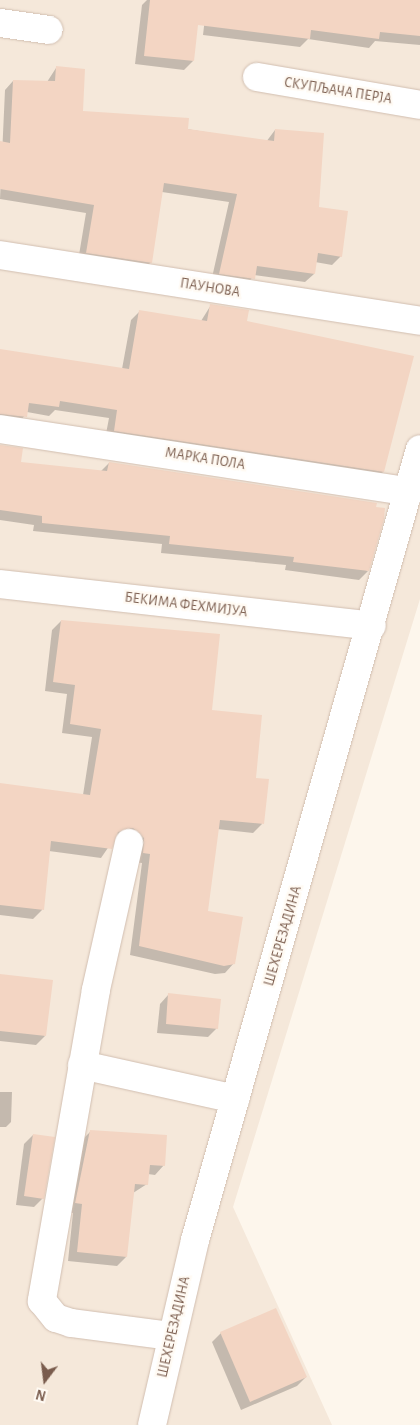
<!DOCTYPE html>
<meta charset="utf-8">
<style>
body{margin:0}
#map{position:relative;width:420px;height:1425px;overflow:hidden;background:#fdf6ec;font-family:"Alegreya Sans",sans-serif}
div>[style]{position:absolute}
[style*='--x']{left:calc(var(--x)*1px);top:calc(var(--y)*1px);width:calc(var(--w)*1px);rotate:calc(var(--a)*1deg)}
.residential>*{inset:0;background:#f5e8da}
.shadow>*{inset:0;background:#0003}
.building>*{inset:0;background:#f3d5c3}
.roads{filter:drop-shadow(0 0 1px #d1beb0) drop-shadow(0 0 1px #d1beb0)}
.minor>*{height:28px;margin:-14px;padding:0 14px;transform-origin:14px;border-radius:14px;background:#fff}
span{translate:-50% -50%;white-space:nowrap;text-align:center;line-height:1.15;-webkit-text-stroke:4.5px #fffaf3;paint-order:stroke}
.street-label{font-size:14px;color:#7a5c4d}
.north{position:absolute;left:20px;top:1355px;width:50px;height:50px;-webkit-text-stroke:4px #fffaf3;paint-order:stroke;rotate:195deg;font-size:14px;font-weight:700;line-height:20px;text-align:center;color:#7a5c4d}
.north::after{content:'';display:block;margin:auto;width:18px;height:22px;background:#7a5c4d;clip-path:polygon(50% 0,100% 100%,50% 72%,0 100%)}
</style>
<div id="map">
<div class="residential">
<i style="clip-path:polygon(0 0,420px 0,420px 599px,233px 1207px,332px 1425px,0 1425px)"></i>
</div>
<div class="shadow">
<i style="clip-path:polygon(147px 0,186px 0,193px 61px,184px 70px,135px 64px,142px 5px)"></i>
<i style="clip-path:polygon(207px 0,420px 0,420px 45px,375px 41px,369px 48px,308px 39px,300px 47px,203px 35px)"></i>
<i style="clip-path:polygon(56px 68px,82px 112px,266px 142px,275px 130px,341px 256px,332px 265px,315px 262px,314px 274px,305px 282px,254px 275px,245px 287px,211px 282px,229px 202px,162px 192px,151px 262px,142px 271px,78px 261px,86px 213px,0 199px,5px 90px,13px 81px,47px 82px)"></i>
<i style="clip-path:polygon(211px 305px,246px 322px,383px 472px,374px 481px,105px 439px,109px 418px,55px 410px,49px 416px,27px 412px,17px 426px,0 424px,0 351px,122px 369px,131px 320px,140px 311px,201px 321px)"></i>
<i style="clip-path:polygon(0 446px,20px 463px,100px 472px,109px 463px,368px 571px,359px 580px,285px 570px,286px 565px,161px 553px,162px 544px,33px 531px,34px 525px,0 520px)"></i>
<i style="clip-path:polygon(61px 621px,210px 711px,254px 779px,262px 824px,253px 833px,217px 829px,207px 912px,234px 963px,225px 973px,215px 974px,130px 955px,142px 863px,134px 862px,123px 836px,114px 839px,101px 858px,49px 851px,42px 910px,33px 919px,0 915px,0 785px,83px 795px,92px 737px,62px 733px,67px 694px,45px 691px,52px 630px)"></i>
<i style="clip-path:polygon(0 975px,45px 1036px,36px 1045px,0 1041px)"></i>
<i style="clip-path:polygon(169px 994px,217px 1028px,208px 1037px,157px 1033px,160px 1004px)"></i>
<i style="clip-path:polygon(0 1092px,12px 1092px,11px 1122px,6px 1127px,0 1127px)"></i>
<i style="clip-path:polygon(90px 1132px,164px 1165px,155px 1175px,148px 1174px,147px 1184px,133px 1193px,126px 1257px,117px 1266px,68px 1261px,73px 1213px,67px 1212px,81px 1141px)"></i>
<i style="clip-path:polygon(33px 1135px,43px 1198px,34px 1207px,16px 1205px,24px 1144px)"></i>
<i style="clip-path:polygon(221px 1333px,306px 1377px,297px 1386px,241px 1410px,212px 1342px)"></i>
</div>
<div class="building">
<i style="clip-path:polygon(150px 0,420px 0,420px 36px,380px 32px,379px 39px,311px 30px,310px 39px,198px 25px,194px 61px,144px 56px)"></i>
<i style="clip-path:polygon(56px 66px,85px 69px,83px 111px,189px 118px,188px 129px,274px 141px,275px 129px,324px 133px,319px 207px,348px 211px,342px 257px,318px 253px,315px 274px,257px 266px,255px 279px,219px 274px,237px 194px,164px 183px,152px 263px,86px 253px,94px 205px,0 189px,0 141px,10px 143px,13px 80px,55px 81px)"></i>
<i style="clip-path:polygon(210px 304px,249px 310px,247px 321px,414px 356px,384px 472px,114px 431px,117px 410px,60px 401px,59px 407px,29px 403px,27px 417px,0 414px,0 349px,129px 369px,139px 310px,207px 321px)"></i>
<i style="clip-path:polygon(0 445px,23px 448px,21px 462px,107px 471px,109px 462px,377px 503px,376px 507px,385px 508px,384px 519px,369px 571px,293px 562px,294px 557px,169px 544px,170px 536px,42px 523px,42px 516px,0 510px)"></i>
<i style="clip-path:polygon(61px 620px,220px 634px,212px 710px,262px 715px,256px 778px,269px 779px,264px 824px,220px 820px,208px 911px,243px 917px,235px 964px,224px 966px,139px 946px,150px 854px,143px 853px,144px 838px,133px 828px,118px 832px,112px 849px,51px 841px,44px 910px,0 905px,0 783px,90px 795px,101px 729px,70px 724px,75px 685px,53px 682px)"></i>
<i style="clip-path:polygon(0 974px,53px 980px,46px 1036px,0 1031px)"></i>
<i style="clip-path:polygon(168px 993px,221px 999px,218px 1029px,166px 1024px)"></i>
<i style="clip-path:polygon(90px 1130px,167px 1135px,165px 1166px,150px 1165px,148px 1185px,135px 1184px,127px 1257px,77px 1252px,82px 1204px,75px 1203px)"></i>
<i style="clip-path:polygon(33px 1134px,55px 1137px,44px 1199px,24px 1196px)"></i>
<i style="clip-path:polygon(276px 1308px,307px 1377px,250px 1402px,220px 1332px)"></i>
</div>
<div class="roads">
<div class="minor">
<i style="--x:0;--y:23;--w:49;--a:8.1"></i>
<i style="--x:257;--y:77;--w:165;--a:9.7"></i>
<i style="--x:0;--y:255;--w:425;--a:8.9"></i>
<i style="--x:0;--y:429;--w:415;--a:8.7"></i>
<i style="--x:0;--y:584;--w:374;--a:6.4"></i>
<i style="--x:129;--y:843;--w:151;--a:102.7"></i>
<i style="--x:96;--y:990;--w:316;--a:99.9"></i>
<i style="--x:42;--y:1301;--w:22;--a:51"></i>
<i style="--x:56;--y:1318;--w:16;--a:18"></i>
<i style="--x:71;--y:1323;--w:101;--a:7.4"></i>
<i style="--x:82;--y:1065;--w:157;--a:12.5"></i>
<i style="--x:152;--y:1425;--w:190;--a:-76.9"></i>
<i style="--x:195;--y:1240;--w:822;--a:-74.12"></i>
</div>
</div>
<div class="street-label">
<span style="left:338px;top:91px;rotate:9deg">СКУПЉАЧА ПЕРЈА</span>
<span style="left:210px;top:288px;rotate:9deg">ПАУНОВА</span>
<span style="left:205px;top:459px;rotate:9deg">МАРКА ПОЛА</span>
<span style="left:186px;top:605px;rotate:7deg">БЕКИМА ФЕХМИЈУА</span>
<span style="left:283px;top:936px;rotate:-74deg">ШЕХЕРЕЗАДИНА</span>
<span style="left:174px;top:1327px;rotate:-77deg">ШЕХЕРЕЗАДИНА</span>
</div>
<div class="north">N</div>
</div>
